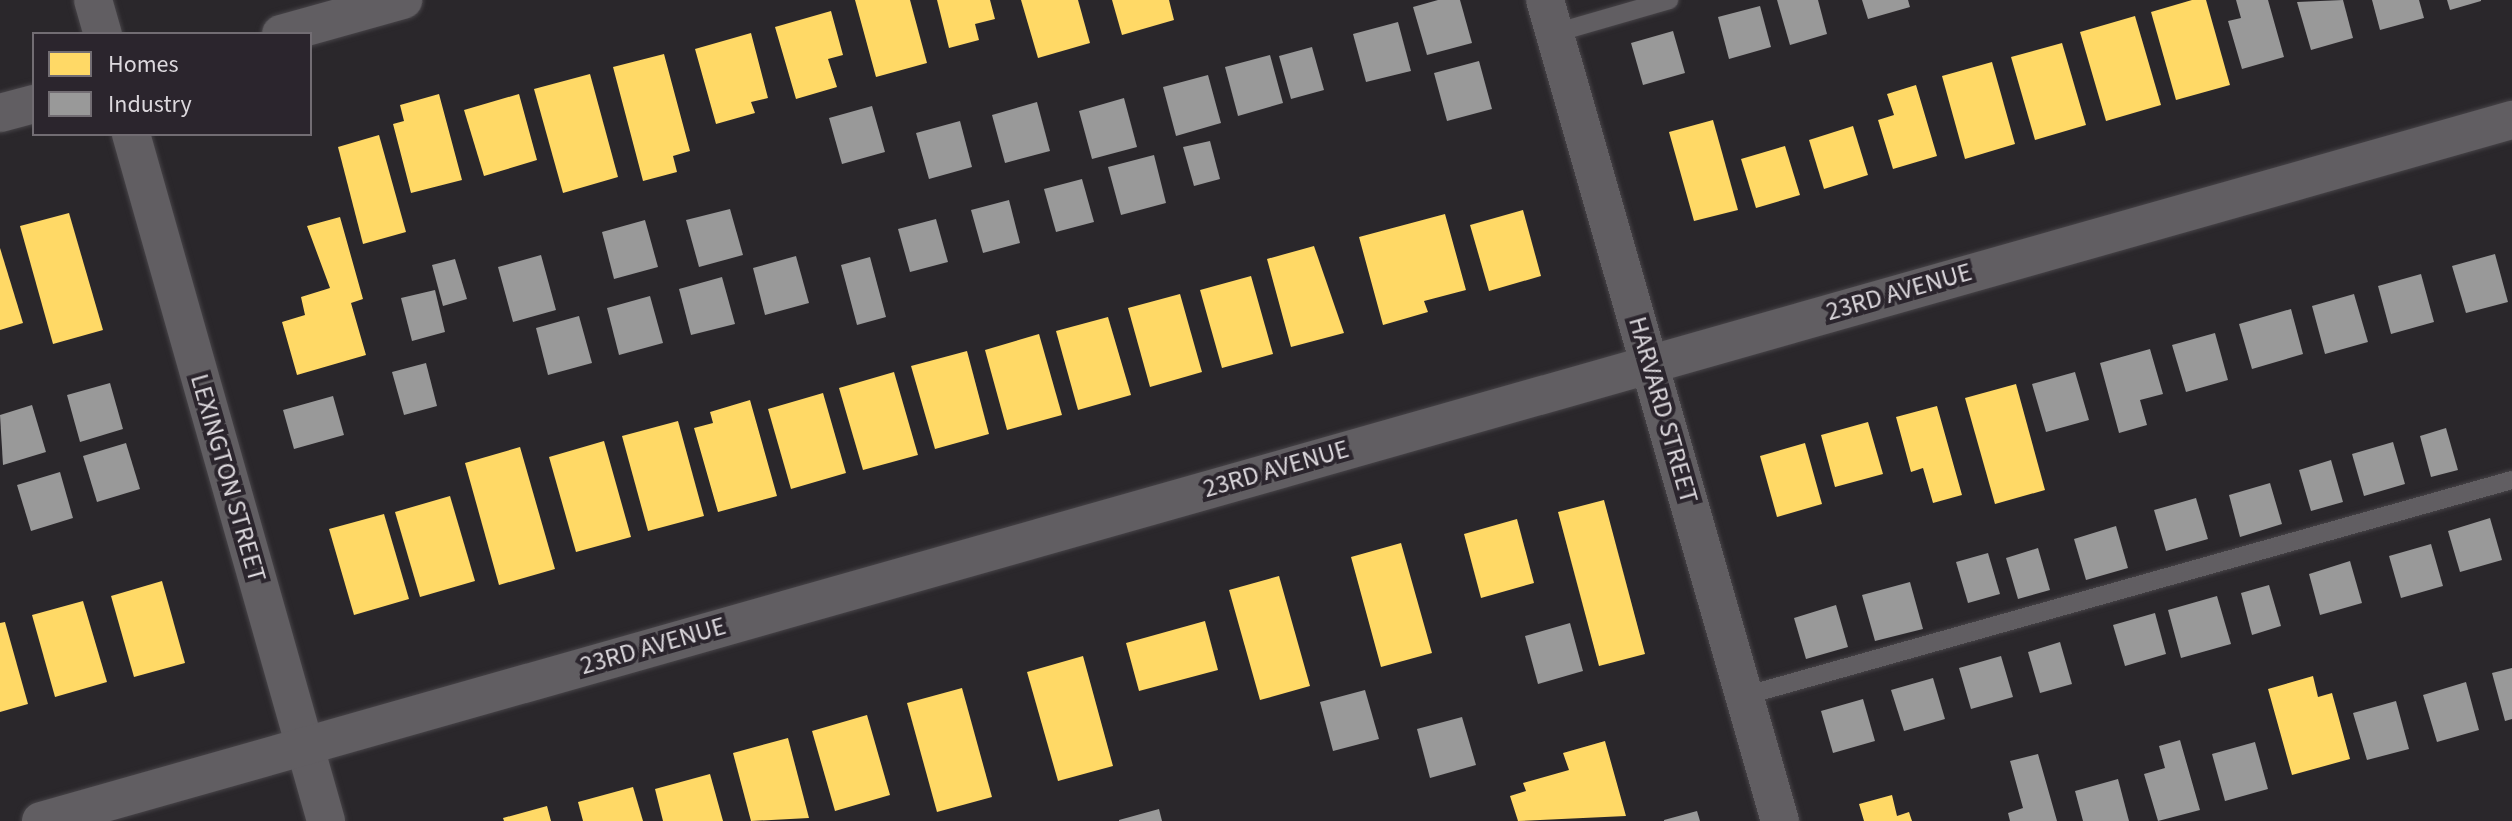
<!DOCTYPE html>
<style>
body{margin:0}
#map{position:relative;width:2512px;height:821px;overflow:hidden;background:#2a272b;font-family:"Source Sans 3",sans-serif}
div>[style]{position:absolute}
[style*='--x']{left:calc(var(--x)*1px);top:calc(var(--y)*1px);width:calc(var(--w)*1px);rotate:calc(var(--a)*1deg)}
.homes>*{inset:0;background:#ffd966}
.industry>*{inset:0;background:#999}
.roads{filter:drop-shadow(0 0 2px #474448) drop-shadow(0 0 2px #474448)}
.service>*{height:18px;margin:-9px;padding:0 9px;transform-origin:9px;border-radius:9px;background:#615e62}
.minor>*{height:38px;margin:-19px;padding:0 19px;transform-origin:19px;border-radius:19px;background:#615e62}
span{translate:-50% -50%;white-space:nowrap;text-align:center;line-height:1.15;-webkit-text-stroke:8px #2b252d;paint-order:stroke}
.street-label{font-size:26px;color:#dcd8dd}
.legend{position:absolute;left:32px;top:32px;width:280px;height:104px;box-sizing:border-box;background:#2b252d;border:2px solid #726d73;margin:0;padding:10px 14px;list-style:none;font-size:24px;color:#dcd8dd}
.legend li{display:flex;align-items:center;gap:16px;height:40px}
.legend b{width:40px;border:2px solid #726d73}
</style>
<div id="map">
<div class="homes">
<i style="clip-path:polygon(855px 0,910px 0,927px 63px,876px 77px)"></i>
<i style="clip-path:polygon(937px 0,990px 0,995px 19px,975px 24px,979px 40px,949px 48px)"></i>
<i style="clip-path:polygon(1021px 0,1078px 0,1090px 43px,1038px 58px)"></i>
<i style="clip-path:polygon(1112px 0,1169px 0,1174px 20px,1122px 35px)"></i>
<i style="clip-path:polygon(2192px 0,2206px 0,2230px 85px,2176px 100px,2151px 12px)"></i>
<i style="clip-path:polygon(831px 11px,843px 55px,828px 59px,837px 87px,796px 99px,775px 27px)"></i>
<i style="clip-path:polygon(2135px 16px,2161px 105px,2106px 121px,2080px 32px)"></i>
<i style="clip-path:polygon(751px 33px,768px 98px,751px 102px,755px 113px,716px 124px,695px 49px)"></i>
<i style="clip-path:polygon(2062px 43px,2086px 125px,2035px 140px,2011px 57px)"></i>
<i style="clip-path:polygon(664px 54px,690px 151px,673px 156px,677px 172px,643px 181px,613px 67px)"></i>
<i style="clip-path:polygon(1992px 62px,2015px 144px,1965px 159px,1942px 76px)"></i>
<i style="clip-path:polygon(590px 74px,618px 177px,563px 193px,534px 89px)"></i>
<i style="clip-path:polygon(1916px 85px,1937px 156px,1893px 169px,1878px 120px,1894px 115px,1887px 94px)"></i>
<i style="clip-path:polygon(439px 94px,462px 180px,411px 193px,393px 124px,404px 121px,400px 105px)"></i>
<i style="clip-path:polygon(519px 94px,537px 160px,484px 176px,464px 110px)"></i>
<i style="clip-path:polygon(1713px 120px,1738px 210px,1694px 221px,1669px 132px)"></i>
<i style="clip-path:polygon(1853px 126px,1868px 175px,1824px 189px,1809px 140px)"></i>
<i style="clip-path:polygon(379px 135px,406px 232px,363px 244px,338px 147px)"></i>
<i style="clip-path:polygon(1785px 146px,1800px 195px,1756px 208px,1741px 159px)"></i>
<i style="clip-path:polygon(1523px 210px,1541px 276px,1489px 291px,1470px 225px)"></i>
<i style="clip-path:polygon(69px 213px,103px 330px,53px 344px,20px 226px)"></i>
<i style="clip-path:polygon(1445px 214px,1466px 290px,1424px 301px,1428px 312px,1383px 325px,1359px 237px)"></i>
<i style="clip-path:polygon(340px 217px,363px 299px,351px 303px,366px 355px,297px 375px,282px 322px,305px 315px,301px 297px,330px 288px,307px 226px)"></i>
<i style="clip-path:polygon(1314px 246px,1344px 333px,1291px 347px,1267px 259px)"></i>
<i style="clip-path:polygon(0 248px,23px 323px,0 330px)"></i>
<i style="clip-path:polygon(1251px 276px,1273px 354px,1222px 368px,1200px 290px)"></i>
<i style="clip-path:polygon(1180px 294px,1202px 372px,1150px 387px,1128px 308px)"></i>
<i style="clip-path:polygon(1108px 317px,1131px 395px,1078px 410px,1056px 331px)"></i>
<i style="clip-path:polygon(1039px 334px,1062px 415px,1007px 430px,985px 350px)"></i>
<i style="clip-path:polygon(967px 351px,989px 434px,935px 449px,911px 366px)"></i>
<i style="clip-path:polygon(894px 372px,918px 455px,863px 470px,839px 388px)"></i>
<i style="clip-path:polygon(2016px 384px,2045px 490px,1995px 504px,1965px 398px)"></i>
<i style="clip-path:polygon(823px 393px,846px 473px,791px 489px,768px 409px)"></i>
<i style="clip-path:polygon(750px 400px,777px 496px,718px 512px,694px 428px,713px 423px,710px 412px)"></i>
<i style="clip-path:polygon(1937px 406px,1962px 495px,1933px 503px,1923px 468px,1911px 472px,1896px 417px)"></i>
<i style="clip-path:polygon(678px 421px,704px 516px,648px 531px,622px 436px)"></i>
<i style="clip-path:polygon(1868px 422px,1883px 474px,1835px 487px,1821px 435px)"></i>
<i style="clip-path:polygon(604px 441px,631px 537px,576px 552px,549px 457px)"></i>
<i style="clip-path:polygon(1805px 443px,1822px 504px,1777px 517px,1760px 456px)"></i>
<i style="clip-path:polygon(520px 447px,555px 569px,499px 585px,465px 463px)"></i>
<i style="clip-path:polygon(450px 496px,475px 581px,420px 597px,395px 512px)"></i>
<i style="clip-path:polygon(1604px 500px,1645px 654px,1599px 666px,1558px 512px)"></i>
<i style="clip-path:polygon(384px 514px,409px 599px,354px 615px,329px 529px)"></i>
<i style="clip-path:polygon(1517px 519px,1534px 583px,1481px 598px,1464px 534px)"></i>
<i style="clip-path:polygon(1401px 543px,1432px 653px,1381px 667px,1351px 557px)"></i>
<i style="clip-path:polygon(1279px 576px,1310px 686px,1260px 700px,1229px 590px)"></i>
<i style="clip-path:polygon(162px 581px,185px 663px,134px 677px,111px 596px)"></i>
<i style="clip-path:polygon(83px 601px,107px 682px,55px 697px,32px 615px)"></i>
<i style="clip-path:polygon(1205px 621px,1218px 670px,1139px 691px,1126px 643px)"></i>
<i style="clip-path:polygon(5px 622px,28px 704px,0 712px,0 623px)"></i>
<i style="clip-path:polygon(1083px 656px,1113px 766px,1058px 781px,1027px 672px)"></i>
<i style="clip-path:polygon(2313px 676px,2318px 697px,2332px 693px,2350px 759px,2292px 775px,2268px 689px)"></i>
<i style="clip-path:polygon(962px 688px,992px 797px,937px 812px,907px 703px)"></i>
<i style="clip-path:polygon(867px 715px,890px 795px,835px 811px,812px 731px)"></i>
<i style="clip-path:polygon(788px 738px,809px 818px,751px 821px,733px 753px)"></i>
<i style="clip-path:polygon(1605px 741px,1626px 816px,1518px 821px,1510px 796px,1526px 791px,1523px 783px,1569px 770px,1563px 753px)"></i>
<i style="clip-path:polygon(710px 774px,723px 821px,663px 821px,655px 789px)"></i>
<i style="clip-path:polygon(633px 787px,643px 821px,583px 821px,578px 802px)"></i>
<i style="clip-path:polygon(1892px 795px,1897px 816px,1909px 812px,1912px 821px,1864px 821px,1859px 804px)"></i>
<i style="clip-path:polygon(547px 806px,551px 821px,504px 821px,503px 818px)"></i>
</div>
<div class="industry">
<i style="clip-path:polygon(1438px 0,1460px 0,1472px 43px,1427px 55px,1413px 7px)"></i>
<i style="clip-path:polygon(1777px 0,1818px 0,1827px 34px,1790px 45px)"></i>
<i style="clip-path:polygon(1862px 0,1908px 0,1910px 7px,1868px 19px)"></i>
<i style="clip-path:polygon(2236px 0,2268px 0,2284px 57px,2242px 69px,2228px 21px,2241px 18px)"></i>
<i style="clip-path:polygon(2343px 0,2353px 38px,2311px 50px,2297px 2px)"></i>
<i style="clip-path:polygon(2372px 0,2419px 0,2424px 18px,2380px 30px)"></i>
<i style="clip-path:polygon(2447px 0,2481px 0,2481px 1px,2450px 10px)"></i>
<i style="clip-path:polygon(1760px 6px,1771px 47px,1729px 59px,1718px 17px)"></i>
<i style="clip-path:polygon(1398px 22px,1411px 71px,1366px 82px,1353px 34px)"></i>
<i style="clip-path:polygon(1673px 31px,1685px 73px,1643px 85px,1631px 43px)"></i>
<i style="clip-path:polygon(1312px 47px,1324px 90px,1291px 99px,1279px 56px)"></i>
<i style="clip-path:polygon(1270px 55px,1283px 103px,1238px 116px,1225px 67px)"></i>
<i style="clip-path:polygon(1479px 61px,1492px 109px,1447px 121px,1434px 73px)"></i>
<i style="clip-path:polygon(1208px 75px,1221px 123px,1176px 136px,1163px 87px)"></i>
<i style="clip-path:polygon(1124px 98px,1137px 147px,1092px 159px,1079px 111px)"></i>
<i style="clip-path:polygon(1037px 102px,1050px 151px,1005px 163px,992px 115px)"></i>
<i style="clip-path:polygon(872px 106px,885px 152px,842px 164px,829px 118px)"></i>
<i style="clip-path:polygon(960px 121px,972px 167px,929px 179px,916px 133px)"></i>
<i style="clip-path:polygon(1210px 141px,1220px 179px,1194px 186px,1183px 147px)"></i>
<i style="clip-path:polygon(1154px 155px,1166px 203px,1121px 215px,1108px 167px)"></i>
<i style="clip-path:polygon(1082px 179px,1094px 222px,1056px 232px,1044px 189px)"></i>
<i style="clip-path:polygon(1009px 200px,1020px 243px,983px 253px,971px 210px)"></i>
<i style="clip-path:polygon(730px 209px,743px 255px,699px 267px,686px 220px)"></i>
<i style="clip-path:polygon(936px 219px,948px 262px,910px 272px,898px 229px)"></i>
<i style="clip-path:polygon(645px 220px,658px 267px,614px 279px,602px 232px)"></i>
<i style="clip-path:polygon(2495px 254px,2508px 302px,2466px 313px,2452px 266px)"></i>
<i style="clip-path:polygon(541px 255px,556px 310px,513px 322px,498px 267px)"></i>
<i style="clip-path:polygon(796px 256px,809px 303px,765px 315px,753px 268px)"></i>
<i style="clip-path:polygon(870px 257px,886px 317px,857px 325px,841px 265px)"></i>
<i style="clip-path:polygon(455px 259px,467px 299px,443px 306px,432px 265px)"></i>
<i style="clip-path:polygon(2421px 274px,2434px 322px,2391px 334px,2378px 286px)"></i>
<i style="clip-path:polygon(722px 277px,735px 324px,691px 335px,679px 289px)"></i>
<i style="clip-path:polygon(435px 290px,445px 332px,412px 341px,401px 298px)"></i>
<i style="clip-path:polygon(2354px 294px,2368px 342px,2325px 354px,2312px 306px)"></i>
<i style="clip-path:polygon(650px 296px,663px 343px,619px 355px,607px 308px)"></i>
<i style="clip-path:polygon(2291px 309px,2303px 354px,2252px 369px,2239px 324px)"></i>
<i style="clip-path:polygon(579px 316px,592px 363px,548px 375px,536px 328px)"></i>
<i style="clip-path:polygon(2215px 333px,2228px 380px,2186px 392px,2172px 345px)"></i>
<i style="clip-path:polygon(2150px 349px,2163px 394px,2140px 400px,2147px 425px,2119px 433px,2100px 363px)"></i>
<i style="clip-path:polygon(426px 363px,437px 406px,404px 415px,392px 372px)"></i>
<i style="clip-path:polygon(2075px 372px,2089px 420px,2046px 432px,2032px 384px)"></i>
<i style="clip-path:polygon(110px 383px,123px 429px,80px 442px,67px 395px)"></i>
<i style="clip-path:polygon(333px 396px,344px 435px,294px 449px,283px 410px)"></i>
<i style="clip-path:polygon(32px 405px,46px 452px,3px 465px,0 415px)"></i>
<i style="clip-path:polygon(2446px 428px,2458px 470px,2431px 477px,2420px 436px)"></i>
<i style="clip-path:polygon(2393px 442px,2405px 484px,2364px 496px,2352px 454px)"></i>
<i style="clip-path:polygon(126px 443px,140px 489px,97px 502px,83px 456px)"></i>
<i style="clip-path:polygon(2331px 460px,2343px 502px,2311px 511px,2299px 470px)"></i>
<i style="clip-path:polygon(60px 472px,73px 518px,31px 531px,17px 485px)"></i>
<i style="clip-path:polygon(2270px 483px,2282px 524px,2240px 537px,2229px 495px)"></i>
<i style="clip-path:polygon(2196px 498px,2208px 539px,2166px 551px,2154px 510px)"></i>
<i style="clip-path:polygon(2490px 518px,2502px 560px,2460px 572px,2448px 531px)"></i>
<i style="clip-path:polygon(2116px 526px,2128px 568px,2086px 580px,2074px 539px)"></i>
<i style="clip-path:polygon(2431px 544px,2443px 586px,2401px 598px,2389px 556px)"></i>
<i style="clip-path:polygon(2038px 548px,2050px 590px,2018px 599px,2006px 558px)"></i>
<i style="clip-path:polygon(1988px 553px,2000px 594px,1968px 603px,1956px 562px)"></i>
<i style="clip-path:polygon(2350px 561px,2362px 603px,2320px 615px,2309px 574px)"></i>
<i style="clip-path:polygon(1910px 582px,1923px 629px,1875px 641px,1862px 595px)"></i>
<i style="clip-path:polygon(2269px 585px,2281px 626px,2252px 635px,2241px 593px)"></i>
<i style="clip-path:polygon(2217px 596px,2231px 644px,2181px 658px,2168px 610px)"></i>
<i style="clip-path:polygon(1836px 605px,1848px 647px,1806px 659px,1794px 618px)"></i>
<i style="clip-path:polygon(2155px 613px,2166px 654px,2125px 666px,2113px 625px)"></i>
<i style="clip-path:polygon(1570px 623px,1583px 671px,1538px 684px,1525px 636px)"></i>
<i style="clip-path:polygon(2060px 642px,2072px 684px,2040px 693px,2028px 652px)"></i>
<i style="clip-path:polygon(2001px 656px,2013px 697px,1971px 709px,1959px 668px)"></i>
<i style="clip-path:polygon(2512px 668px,2512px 719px,2505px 721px,2492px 673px)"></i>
<i style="clip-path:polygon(1933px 678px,1945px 719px,1904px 731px,1891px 690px)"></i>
<i style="clip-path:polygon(2466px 682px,2479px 730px,2437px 742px,2423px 695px)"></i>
<i style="clip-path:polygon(1365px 690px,1379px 739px,1333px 751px,1320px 702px)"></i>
<i style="clip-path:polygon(1863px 699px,1875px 741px,1833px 753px,1821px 711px)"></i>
<i style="clip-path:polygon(2396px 701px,2409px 749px,2367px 760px,2353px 713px)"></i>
<i style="clip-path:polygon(1462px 717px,1476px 765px,1430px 778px,1417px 729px)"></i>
<i style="clip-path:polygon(2180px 740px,2200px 810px,2158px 821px,2144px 774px,2165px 768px,2159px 746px)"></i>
<i style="clip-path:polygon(2255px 742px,2268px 789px,2225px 801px,2212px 754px)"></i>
<i style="clip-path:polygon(2038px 754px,2057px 821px,2010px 821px,2008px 813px,2023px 808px,2010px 761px)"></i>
<i style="clip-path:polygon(2118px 779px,2129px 821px,2083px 821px,2075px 791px)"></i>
<i style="clip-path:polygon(1159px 809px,1162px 821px,1119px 821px,1119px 820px)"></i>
<i style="clip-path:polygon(1697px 811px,1700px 821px,1664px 821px,1664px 820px)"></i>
</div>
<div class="roads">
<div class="service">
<i style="--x:1555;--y:33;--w:119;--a:-16.1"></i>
<i style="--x:1744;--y:696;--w:798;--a:-15.71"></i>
</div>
<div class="minor">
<i style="--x:93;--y:0;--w:35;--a:74"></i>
<i style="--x:1545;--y:0;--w:854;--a:74.03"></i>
<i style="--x:281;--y:34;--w:127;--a:-15.6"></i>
<i style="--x:0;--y:113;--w:35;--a:-15"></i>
<i style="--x:131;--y:134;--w:714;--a:74.15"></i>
<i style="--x:41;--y:821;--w:2569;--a:-15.84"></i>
</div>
</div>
<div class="street-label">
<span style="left:1899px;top:292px;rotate:-16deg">23RD AVENUE</span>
<span style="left:1663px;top:410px;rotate:74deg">HARVARD STREET</span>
<span style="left:1276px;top:469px;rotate:-16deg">23RD AVENUE</span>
<span style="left:228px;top:478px;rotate:74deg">LEXINGTON STREET</span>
<span style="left:653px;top:646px;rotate:-16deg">23RD AVENUE</span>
</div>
<ul class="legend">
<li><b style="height:22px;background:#ffd966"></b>Homes</li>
<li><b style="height:22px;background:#999"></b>Industry</li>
</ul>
</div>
